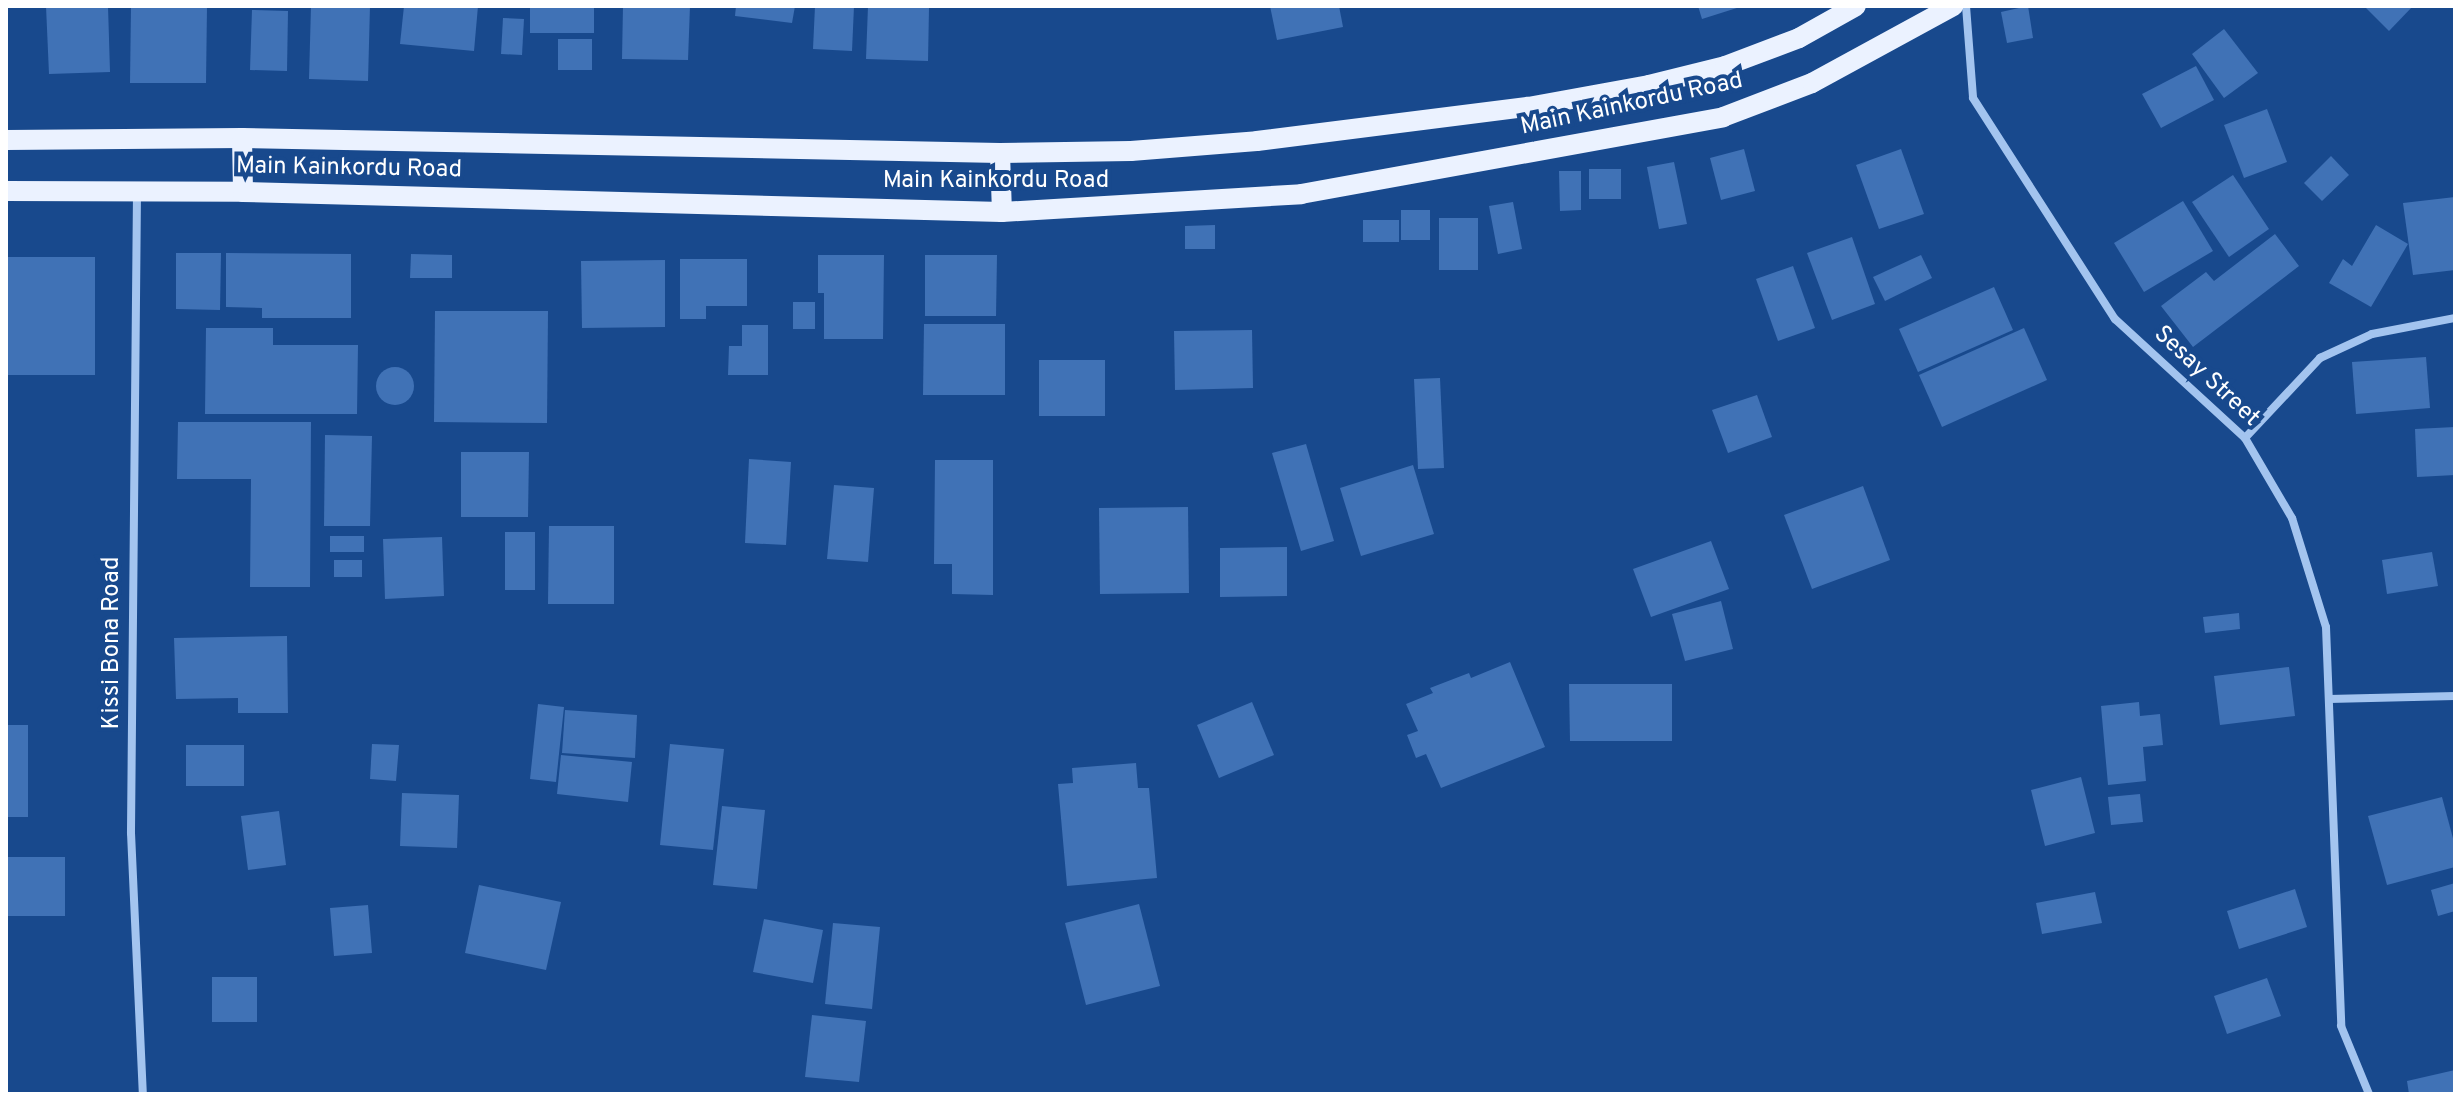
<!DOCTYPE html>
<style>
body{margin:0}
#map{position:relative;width:2461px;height:1100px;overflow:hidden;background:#18498d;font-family:Overpass,sans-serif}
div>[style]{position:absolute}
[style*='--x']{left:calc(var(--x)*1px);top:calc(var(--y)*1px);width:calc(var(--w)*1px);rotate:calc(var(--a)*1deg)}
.building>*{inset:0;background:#4072b6}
.round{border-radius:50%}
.street>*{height:8px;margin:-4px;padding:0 4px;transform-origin:4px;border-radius:4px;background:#a3c4ef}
.primary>*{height:20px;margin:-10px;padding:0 10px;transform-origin:10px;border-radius:10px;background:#ebf2ff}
span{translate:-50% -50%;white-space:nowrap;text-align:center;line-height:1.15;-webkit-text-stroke:8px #18498d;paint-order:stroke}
.street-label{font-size:24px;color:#fff}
.frame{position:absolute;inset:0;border:8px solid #fff;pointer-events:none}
</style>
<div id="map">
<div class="building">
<i style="clip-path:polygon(46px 6px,108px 6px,110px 72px,49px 74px)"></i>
<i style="clip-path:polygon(131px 6px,207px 6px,206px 83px,130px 83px)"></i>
<i style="clip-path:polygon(311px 6px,370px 6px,368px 81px,309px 79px)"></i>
<i style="clip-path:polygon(404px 6px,478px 6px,474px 51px,400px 44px)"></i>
<i style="clip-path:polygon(530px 6px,594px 6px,594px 33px,530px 33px)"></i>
<i style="clip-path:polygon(623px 6px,690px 6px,688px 60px,622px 59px)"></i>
<i style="clip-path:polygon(736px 6px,795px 6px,792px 23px,735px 16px)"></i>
<i style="clip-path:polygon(815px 6px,854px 6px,852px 51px,813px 49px)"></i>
<i style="clip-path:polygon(868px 6px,929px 8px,928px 61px,866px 59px)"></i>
<i style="clip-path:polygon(1270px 6px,1339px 6px,1343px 27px,1277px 40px)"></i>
<i style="clip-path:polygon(1698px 6px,1740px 6px,1740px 7px,1702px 19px)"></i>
<i style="clip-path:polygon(2028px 6px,2033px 38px,2007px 43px,2001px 12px)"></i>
<i style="clip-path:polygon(2364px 6px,2413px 6px,2389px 31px)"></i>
<i style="clip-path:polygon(252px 10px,288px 11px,287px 71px,250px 70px)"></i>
<i style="clip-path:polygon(503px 18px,524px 19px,522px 55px,501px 54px)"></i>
<i style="clip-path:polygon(2224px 29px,2258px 73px,2224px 98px,2192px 54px)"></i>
<i style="clip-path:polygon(558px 39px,592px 39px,592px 70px,558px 70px)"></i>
<i style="clip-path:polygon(2196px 66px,2214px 100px,2161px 128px,2142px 94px)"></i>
<i style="clip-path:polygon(2267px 109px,2287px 162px,2244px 178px,2224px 125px)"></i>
<i style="clip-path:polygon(1744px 149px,1755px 191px,1721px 200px,1710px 158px)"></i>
<i style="clip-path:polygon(1901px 149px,1924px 214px,1879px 229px,1856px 165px)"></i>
<i style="clip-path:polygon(2331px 156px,2349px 175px,2322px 201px,2304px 183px)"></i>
<i style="clip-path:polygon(1674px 162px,1687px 224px,1659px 229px,1647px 167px)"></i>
<i style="clip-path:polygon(1589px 169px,1621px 169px,1621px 199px,1589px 199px)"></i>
<i style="clip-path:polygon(1559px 171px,1581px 171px,1581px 210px,1560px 211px)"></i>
<i style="clip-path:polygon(2233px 175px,2269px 229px,2229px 257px,2192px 202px)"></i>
<i style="clip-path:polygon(2455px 197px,2455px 270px,2413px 275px,2403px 203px)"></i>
<i style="clip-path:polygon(2183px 201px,2213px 251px,2144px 292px,2114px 243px)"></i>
<i style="clip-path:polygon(1513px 202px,1522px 249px,1498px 254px,1489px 206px)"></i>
<i style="clip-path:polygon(1401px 210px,1430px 210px,1430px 240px,1401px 240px)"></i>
<i style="clip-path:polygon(1439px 218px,1478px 218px,1478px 270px,1439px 270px)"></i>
<i style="clip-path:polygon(1363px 220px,1399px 220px,1399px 242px,1363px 242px)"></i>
<i style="clip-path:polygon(1215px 225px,1215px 249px,1185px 249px,1185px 226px)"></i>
<i style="clip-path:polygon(2376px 225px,2408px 244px,2371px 307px,2329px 283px,2343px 259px,2352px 266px)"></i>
<i style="clip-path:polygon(2275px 234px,2299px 266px,2193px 347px,2161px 306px,2206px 272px,2214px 281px)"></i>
<i style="clip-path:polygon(1852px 237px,1875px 304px,1832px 320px,1807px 253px)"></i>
<i style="clip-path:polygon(176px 253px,221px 253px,220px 310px,176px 309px)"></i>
<i style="clip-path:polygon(226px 253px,351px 254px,351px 318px,262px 318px,262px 308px,226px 307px)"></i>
<i style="clip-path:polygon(411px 254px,452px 255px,452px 278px,410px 278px)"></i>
<i style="clip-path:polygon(818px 255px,884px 255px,883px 339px,824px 339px,824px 293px,818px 293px)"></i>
<i style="clip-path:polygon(925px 255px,997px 255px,996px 316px,925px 316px)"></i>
<i style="clip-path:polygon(1921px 255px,1932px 278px,1885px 301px,1873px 277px)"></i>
<i style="clip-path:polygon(6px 257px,95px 257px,95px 375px,6px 375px)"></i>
<i style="clip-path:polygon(680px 259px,747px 259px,747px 306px,706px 306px,706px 319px,680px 319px)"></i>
<i style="clip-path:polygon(665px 260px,665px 327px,582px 328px,581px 261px)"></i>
<i style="clip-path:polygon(1793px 266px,1815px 328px,1778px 341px,1756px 279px)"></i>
<i style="clip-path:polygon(1994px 287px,2013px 330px,1918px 372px,1899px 329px)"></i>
<i style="clip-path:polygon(793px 302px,815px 302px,815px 329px,793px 329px)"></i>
<i style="clip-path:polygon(435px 311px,548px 311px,547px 423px,434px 422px)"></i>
<i style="clip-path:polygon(924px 324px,1005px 324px,1005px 395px,923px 395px)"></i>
<i style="clip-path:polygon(742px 325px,768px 325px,768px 375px,728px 375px,729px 346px,742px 346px)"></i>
<i style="clip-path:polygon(206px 328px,273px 328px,273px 345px,358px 345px,357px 414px,205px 414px)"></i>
<i style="clip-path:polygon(2024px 328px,2047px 380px,1942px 427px,1919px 375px)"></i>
<i style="clip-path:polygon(1252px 330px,1253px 388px,1175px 390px,1174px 331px)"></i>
<i style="clip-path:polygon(2426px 357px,2430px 408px,2356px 414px,2352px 362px)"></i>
<i style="clip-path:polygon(1039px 360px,1105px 360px,1105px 416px,1039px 416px)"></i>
<i class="round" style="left:376px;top:367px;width:38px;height:38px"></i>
<i style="clip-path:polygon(1440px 378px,1444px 468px,1418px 469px,1414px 379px)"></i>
<i style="clip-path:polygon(1757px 395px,1772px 437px,1728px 453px,1712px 410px)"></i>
<i style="clip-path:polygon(178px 422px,311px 422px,310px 587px,250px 587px,251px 479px,177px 479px)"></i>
<i style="clip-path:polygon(2455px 427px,2455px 475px,2417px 477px,2415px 429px)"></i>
<i style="clip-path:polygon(325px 435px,372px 436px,370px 526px,324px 526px)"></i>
<i style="clip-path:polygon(1306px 444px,1334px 541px,1301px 551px,1272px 453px)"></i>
<i style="clip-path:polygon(461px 452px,529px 452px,528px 517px,461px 517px)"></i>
<i style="clip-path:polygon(749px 459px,791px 462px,786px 545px,745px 543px)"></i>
<i style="clip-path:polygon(935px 460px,993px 460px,993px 595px,952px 594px,952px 564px,934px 564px)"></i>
<i style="clip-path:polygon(1413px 465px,1434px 534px,1361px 556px,1340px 488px)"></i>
<i style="clip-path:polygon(834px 485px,874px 488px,868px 562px,827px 559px)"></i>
<i style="clip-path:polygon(1863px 486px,1890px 560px,1812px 589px,1784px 515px)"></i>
<i style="clip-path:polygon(1188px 507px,1189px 593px,1100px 594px,1099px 508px)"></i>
<i style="clip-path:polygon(549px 526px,614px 526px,614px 604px,548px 604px)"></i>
<i style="clip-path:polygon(505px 532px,535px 532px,535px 590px,505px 590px)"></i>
<i style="clip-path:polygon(330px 536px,364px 536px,364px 552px,330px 552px)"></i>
<i style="clip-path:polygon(442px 537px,444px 596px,385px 599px,383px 539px)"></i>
<i style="clip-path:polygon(1711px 541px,1729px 589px,1651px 617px,1633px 569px)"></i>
<i style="clip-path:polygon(1287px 547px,1287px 596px,1220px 597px,1220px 548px)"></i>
<i style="clip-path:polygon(2432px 552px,2438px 586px,2387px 594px,2382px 560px)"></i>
<i style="clip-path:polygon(334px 560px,362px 560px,362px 577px,334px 577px)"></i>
<i style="clip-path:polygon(1721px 601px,1733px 649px,1685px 661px,1672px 614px)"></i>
<i style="clip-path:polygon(2239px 613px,2240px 629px,2205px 633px,2203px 617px)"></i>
<i style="clip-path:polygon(287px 636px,288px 713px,238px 713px,238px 698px,176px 699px,174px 638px)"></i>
<i style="clip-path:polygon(1510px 662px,1545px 747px,1441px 788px,1426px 754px,1416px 758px,1407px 735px,1418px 731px,1406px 704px,1433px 693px,1430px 688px,1469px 673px,1471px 678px)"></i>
<i style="clip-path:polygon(2289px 667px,2295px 716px,2220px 725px,2214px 676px)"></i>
<i style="clip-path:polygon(1569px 684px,1672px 684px,1672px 741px,1570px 741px)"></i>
<i style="clip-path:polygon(1252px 702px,1274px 755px,1219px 778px,1197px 725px)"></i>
<i style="clip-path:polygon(2139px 702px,2140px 716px,2160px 714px,2163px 745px,2143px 747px,2146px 781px,2108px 785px,2101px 706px)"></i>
<i style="clip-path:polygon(538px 704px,564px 707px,556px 782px,530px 779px)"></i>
<i style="clip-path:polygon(565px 710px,637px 715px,635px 758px,562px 753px)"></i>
<i style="clip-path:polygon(6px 725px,28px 725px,28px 817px,6px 817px)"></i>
<i style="clip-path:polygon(372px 744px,399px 745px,396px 781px,370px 779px)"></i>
<i style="clip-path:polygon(670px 744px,724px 749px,713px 850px,660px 845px)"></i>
<i style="clip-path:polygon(186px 745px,244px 745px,244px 786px,186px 786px)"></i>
<i style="clip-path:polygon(561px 755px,632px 762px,628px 802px,557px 794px)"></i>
<i style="clip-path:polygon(1136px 763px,1138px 788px,1149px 788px,1157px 878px,1067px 886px,1058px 784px,1073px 783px,1072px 768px)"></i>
<i style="clip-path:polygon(2081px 777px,2095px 833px,2045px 846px,2031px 790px)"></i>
<i style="clip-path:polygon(402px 793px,459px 795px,457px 848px,400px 846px)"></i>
<i style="clip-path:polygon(2140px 794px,2143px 822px,2111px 825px,2108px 797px)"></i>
<i style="clip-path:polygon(2442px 797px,2455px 846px,2455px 867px,2387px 885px,2368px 816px)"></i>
<i style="clip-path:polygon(722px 806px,765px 810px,757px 889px,713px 885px)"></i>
<i style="clip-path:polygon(279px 811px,286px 865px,248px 870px,241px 816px)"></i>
<i style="clip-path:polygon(6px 857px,65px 857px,65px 916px,6px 916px)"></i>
<i style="clip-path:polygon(2455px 883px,2455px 911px,2438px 916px,2431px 890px)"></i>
<i style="clip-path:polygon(479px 885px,561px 902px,546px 970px,465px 953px)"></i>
<i style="clip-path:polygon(2295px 889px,2307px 927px,2239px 949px,2227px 911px)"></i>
<i style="clip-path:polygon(2095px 892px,2102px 923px,2042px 934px,2036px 903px)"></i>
<i style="clip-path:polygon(1139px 904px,1160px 986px,1086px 1005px,1065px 923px)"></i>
<i style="clip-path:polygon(368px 905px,372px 953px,334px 956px,330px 908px)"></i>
<i style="clip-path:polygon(764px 919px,823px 930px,813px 983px,753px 972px)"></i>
<i style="clip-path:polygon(833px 923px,880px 927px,872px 1009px,825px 1004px)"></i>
<i style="clip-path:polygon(212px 977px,257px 977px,257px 1022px,212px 1022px)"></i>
<i style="clip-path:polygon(2267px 978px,2281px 1016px,2227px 1034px,2214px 996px)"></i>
<i style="clip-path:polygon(812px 1015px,866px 1021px,859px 1082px,805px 1077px)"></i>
<i style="clip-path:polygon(2455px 1070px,2455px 1094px,2409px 1094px,2407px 1081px)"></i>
</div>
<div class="street">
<i style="--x:1966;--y:6;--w:92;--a:85.6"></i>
<i style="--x:1973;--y:98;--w:263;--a:57.3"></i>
<i style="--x:2115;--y:319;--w:176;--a:42.5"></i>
<i style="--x:2245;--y:438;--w:93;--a:59.6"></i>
<i style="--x:2292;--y:518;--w:114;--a:72.7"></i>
<i style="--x:2326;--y:627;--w:399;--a:87.8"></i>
<i style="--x:2341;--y:1026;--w:74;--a:67.6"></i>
<i style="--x:137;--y:193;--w:640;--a:90.54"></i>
<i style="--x:131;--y:833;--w:261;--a:87.4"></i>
<i style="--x:2245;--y:438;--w:110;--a:-46.8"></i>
<i style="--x:2320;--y:358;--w:57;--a:-24.8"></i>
<i style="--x:2372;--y:334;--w:85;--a:-10.9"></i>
<i style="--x:2329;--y:699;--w:126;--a:-1.4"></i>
</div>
<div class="primary">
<i style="--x:242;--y:138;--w:54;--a:88.9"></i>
<i style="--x:6;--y:140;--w:236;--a:-0.5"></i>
<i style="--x:242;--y:138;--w:758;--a:1.13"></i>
<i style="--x:1000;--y:153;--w:131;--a:-0.9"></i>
<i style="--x:1131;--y:151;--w:126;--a:-4.5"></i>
<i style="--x:1257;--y:141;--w:273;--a:-7.2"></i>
<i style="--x:1528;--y:107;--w:123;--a:-10.3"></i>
<i style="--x:1649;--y:85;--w:78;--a:-14"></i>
<i style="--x:1725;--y:66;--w:79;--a:-20.7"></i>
<i style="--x:1799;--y:38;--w:65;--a:-29.3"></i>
<i style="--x:1000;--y:153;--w:59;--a:88.1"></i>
<i style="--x:6;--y:191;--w:237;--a:0.2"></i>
<i style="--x:243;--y:192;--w:759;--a:1.51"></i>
<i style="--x:1002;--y:212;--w:300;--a:-3.4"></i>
<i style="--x:1301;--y:194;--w:429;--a:-10.3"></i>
<i style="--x:1723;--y:117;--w:95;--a:-20.9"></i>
<i style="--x:1812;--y:83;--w:161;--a:-28.6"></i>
</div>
<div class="street-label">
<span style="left:1632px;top:105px;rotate:-12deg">Main Kainkordu Road</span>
<span style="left:349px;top:169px;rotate:1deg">Main Kainkordu Road</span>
<span style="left:996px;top:182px">Main Kainkordu Road</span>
<span style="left:2206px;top:377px;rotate:43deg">Sesay Street</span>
<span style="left:113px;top:643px;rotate:-90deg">Kissi Bona Road</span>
</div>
<div class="frame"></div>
</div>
